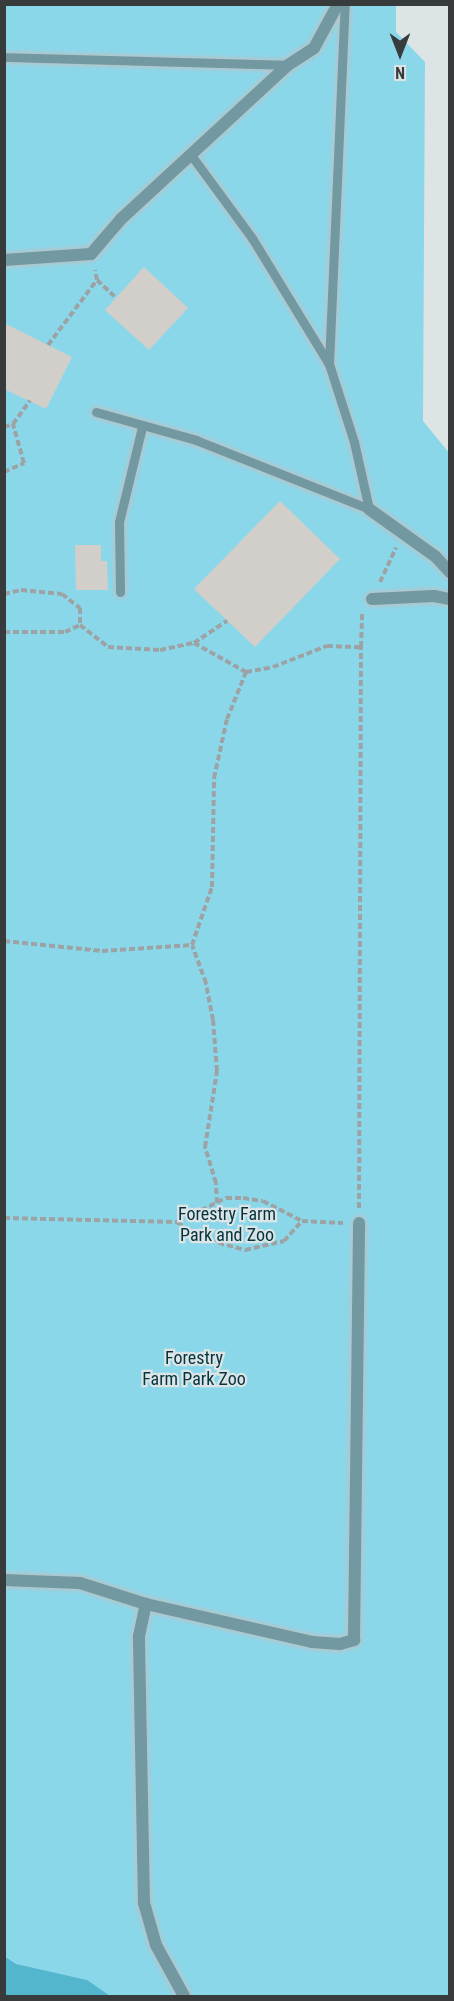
<!DOCTYPE html>
<style>
body{margin:0}
#map{position:relative;width:454px;height:2001px;overflow:hidden;background:#dce4e6;font-family:"Roboto Condensed",sans-serif}
div>[style]{position:absolute}
[style*='--x']{left:calc(var(--x)*1px);top:calc(var(--y)*1px);width:calc(var(--w)*1px);rotate:calc(var(--a)*1deg)}
.green>*{inset:0;background:#8bd7ea}
.water>*{inset:0;background:#54b6cd}
.building>*{inset:0;background:#d2cec9}
.path>*{height:4px;margin-top:-2px;transform-origin:0;background:repeating-linear-gradient(90deg,#9da3a5 0 6px,transparent 0 9px)}
.roads{filter:drop-shadow(0 0 2px #bbc2c4) drop-shadow(0 0 2px #bbc2c4)}
.service>*{height:9px;margin:-4.5px;padding:0 4.5px;transform-origin:4.5px;border-radius:4.5px;background:#7298a1}
.minor>*{height:12px;margin:-6px;padding:0 6px;transform-origin:6px;border-radius:6px;background:#7298a1}
span{translate:-50% -50%;white-space:nowrap;text-align:center;line-height:1.15;-webkit-text-stroke:4.5px #dce4e6;paint-order:stroke}
.park-label{font-size:18px;color:#04343e}
.frame{position:absolute;inset:0;border:6px solid #383b3c;pointer-events:none}
.north{position:absolute;left:370px;top:24px;width:60px;height:60px;-webkit-text-stroke:4px #dce4e6;paint-order:stroke;rotate:180deg;font-size:16px;font-weight:700;line-height:24px;text-align:center;color:#383b3c}
.north::after{content:'';display:block;margin:auto;width:21px;height:27px;background:#383b3c;clip-path:polygon(50% 0,100% 100%,50% 72%,0 100%)}
</style>
<div id="map">
<div class="green">
<i style="clip-path:polygon(5px 5px,396px 5px,396px 32px,425px 62px,423px 421px,450px 454px,449px 1996px,5px 1996px)"></i>
</div>
<div class="water">
<i style="clip-path:polygon(4px 1956px,16px 1964px,87px 1980px,110px 1996px,5px 1996px)"></i>
</div>
<div class="building">
<i style="clip-path:polygon(144px 267px,188px 308px,149px 350px,105px 310px)"></i>
<i style="clip-path:polygon(4px 323px,72px 357px,46px 409px,4px 389px)"></i>
<i style="clip-path:polygon(280px 501px,340px 559px,255px 647px,194px 589px)"></i>
<i style="clip-path:polygon(75px 545px,101px 545px,101px 561px,107px 561px,108px 590px,76px 590px)"></i>
</div>
<div class="path">
<i style="--x:450;--y:103;--w:32;--a:90"></i>
<i style="--x:97;--y:280;--w:26;--a:43"></i>
<i style="--x:48;--y:345;--w:81;--a:-53"></i>
<i style="--x:97;--y:280;--w:10;--a:-101"></i>
<i style="--x:4;--y:427;--w:9;--a:-18"></i>
<i style="--x:13;--y:424;--w:29;--a:-54"></i>
<i style="--x:4;--y:472;--w:22;--a:-24"></i>
<i style="--x:24;--y:463;--w:41;--a:-105.8"></i>
<i style="--x:380;--y:582;--w:38;--a:-65"></i>
<i style="--x:4;--y:594;--w:17;--a:-13"></i>
<i style="--x:21;--y:590;--w:41;--a:5.6"></i>
<i style="--x:62;--y:594;--w:23;--a:38"></i>
<i style="--x:80;--y:608;--w:17;--a:90"></i>
<i style="--x:80;--y:625;--w:36;--a:38"></i>
<i style="--x:108;--y:647;--w:52;--a:3.3"></i>
<i style="--x:160;--y:650;--w:35;--a:-12"></i>
<i style="--x:194;--y:643;--w:60;--a:29.1"></i>
<i style="--x:246;--y:672;--w:27;--a:-10"></i>
<i style="--x:273;--y:667;--w:58;--a:-21.3"></i>
<i style="--x:327;--y:646;--w:34;--a:2"></i>
<i style="--x:361;--y:647;--w:35;--a:-88"></i>
<i style="--x:4;--y:632;--w:61;--a:0"></i>
<i style="--x:65;--y:632;--w:17;--a:-25"></i>
<i style="--x:194;--y:643;--w:40;--a:-34"></i>
<i style="--x:4;--y:941;--w:99;--a:5.8"></i>
<i style="--x:102;--y:951;--w:90;--a:-3.8"></i>
<i style="--x:217;--y:1203;--w:20;--a:-93"></i>
<i style="--x:216;--y:1183;--w:38;--a:-107"></i>
<i style="--x:205;--y:1147;--w:77;--a:-81"></i>
<i style="--x:217;--y:1071;--w:51;--a:-94.5"></i>
<i style="--x:213;--y:1020;--w:38;--a:-101"></i>
<i style="--x:206;--y:983;--w:40;--a:-110.2"></i>
<i style="--x:192;--y:945;--w:61;--a:-71"></i>
<i style="--x:212;--y:887;--w:109;--a:-88.9"></i>
<i style="--x:214;--y:778;--w:60;--a:-77.6"></i>
<i style="--x:227;--y:719;--w:51;--a:-68"></i>
<i style="--x:359;--y:1208;--w:561;--a:-89.8"></i>
<i style="--x:4;--y:1218;--w:173;--a:1.3"></i>
<i style="--x:177;--y:1222;--w:55;--a:-26.1"></i>
<i style="--x:226;--y:1198;--w:17;--a:0"></i>
<i style="--x:243;--y:1198;--w:20;--a:9"></i>
<i style="--x:263;--y:1201;--w:44;--a:27.1"></i>
<i style="--x:302;--y:1221;--w:41;--a:2.8"></i>
<i style="--x:177;--y:1222;--w:29;--a:34"></i>
<i style="--x:201;--y:1238;--w:46;--a:15.3"></i>
<i style="--x:245;--y:1250;--w:40;--a:-13"></i>
<i style="--x:284;--y:1241;--w:27;--a:-48"></i>
</div>
<div class="roads">
<div class="service">
<i style="--x:4;--y:57;--w:284;--a:1.6"></i>
<i style="--x:191;--y:155;--w:103;--a:53.7"></i>
<i style="--x:252;--y:238;--w:148;--a:58.6"></i>
<i style="--x:329;--y:364;--w:82;--a:72.2"></i>
<i style="--x:354;--y:442;--w:69;--a:77.4"></i>
<i style="--x:329;--y:364;--w:360;--a:-87.5"></i>
<i style="--x:96;--y:412;--w:104;--a:15.6"></i>
<i style="--x:196;--y:440;--w:186;--a:21.7"></i>
<i style="--x:120;--y:592;--w:70;--a:-90.8"></i>
<i style="--x:119;--y:522;--w:98;--a:-76.4"></i>
</div>
<div class="minor">
<i style="--x:4;--y:260;--w:87;--a:-3.9"></i>
<i style="--x:91;--y:254;--w:46;--a:-49.4"></i>
<i style="--x:121;--y:219;--w:227;--a:-42.7"></i>
<i style="--x:288;--y:65;--w:31;--a:-33"></i>
<i style="--x:314;--y:48;--w:50;--a:-61.4"></i>
<i style="--x:369;--y:509;--w:81;--a:35.5"></i>
<i style="--x:435;--y:556;--w:22;--a:47"></i>
<i style="--x:372;--y:599;--w:62;--a:-2.8"></i>
<i style="--x:434;--y:596;--w:16;--a:11"></i>
<i style="--x:4;--y:1580;--w:76;--a:2.3"></i>
<i style="--x:80;--y:1583;--w:69;--a:17.7"></i>
<i style="--x:184;--y:1996;--w:58;--a:-118.8"></i>
<i style="--x:156;--y:1945;--w:44;--a:-105.9"></i>
<i style="--x:144;--y:1903;--w:267;--a:-91.1"></i>
<i style="--x:139;--y:1636;--w:33;--a:-78"></i>
<i style="--x:146;--y:1604;--w:170;--a:12.9"></i>
<i style="--x:312;--y:1642;--w:28;--a:4"></i>
<i style="--x:340;--y:1644;--w:15;--a:-16"></i>
<i style="--x:354;--y:1640;--w:417;--a:-89.3"></i>
</div>
</div>
<div class="park-label">
<span style="left:227px;top:1225px">Forestry Farm<br>Park and Zoo</span>
<span style="left:194px;top:1369px">Forestry<br>Farm Park Zoo</span>
</div>
<div class="frame"></div>
<div class="north">N</div>
</div>
